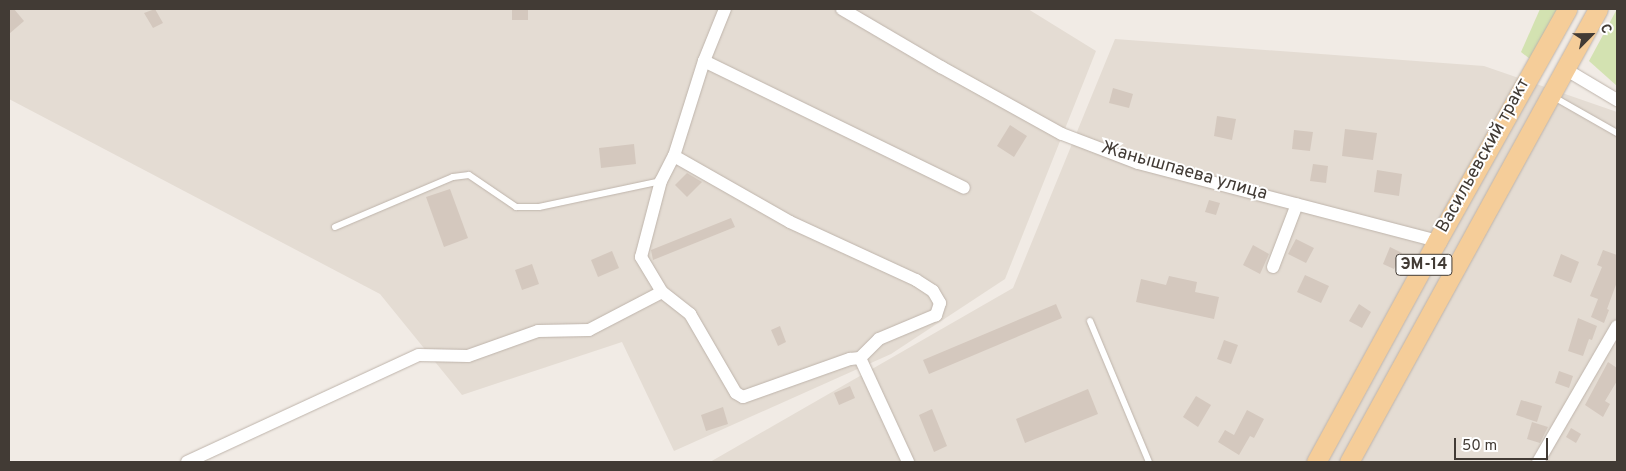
<!DOCTYPE html>
<meta charset="utf-8">
<style>
body{margin:0}
#map{position:relative;width:1626px;height:471px;overflow:hidden;background:#f1ebe5;font-family:Overpass,sans-serif}
div>[style]{position:absolute}
[style*='--x']{left:calc(var(--x)*1px);top:calc(var(--y)*1px);width:calc(var(--w)*1px);rotate:calc(var(--a)*1deg)}
.residential>*{inset:0;background:#e4dcd3}
.green>*{inset:0;background:#d3e2b1}
.building>*{inset:0;background:#d4c8be}
.roads{filter:drop-shadow(0 0 1px #beb4ab) drop-shadow(0 0 1px #beb4ab)}
.lane>*{height:6px;margin:-3px;padding:0 3px;transform-origin:3px;border-radius:3px;background:#fff}
.street>*{height:12px;margin:-6px;padding:0 6px;transform-origin:6px;border-radius:6px;background:#fff}
.primary>*{height:19px;margin:-9.5px;padding:0 9.5px;transform-origin:9.5px;border-radius:9.5px;background:#f5cd99}
span{translate:-50% -50%;white-space:nowrap;text-align:center;line-height:1.15;-webkit-text-stroke:4px #fff;paint-order:stroke}
.shield-label span{padding:1px 4px;background:#fff;border:1px solid;border-radius:4px;-webkit-text-stroke-width:0}
.shield-label{font-size:16px;color:#423b35;font-weight:700}
.street-label{font-size:18px;color:#423b35}
.frame{position:absolute;inset:0;border:10px solid #423b35;pointer-events:none}
.north{position:absolute;left:1566px;top:10px;width:50px;height:50px;-webkit-text-stroke:4px #fff;paint-order:stroke;rotate:67deg;font-size:14px;font-weight:700;line-height:20px;text-align:center;color:#423b35}
.north::after{content:'';display:block;margin:auto;width:18px;height:22px;background:#423b35;clip-path:polygon(50% 0,100% 100%,50% 72%,0 100%)}
.scale{position:absolute;left:1454px;top:438px;width:94px;height:22px;box-sizing:border-box;border:2px solid #423b35;border-top:0;padding-left:6px;font-size:15px;line-height:18px;white-space:nowrap;color:#423b35;-webkit-text-stroke:4px #fff;paint-order:stroke}
</style>
<div id="map">
<div class="residential">
<i style="clip-path:polygon(9px 9px,1028px 9px,1096px 51px,1005px 279px,891px 354px,674px 451px,622px 342px,462px 395px,380px 294px,9px 99px)"></i>
<i style="clip-path:polygon(1115px 39px,1484px 66px,1617px 112px,1617px 462px,710px 462px,1013px 288px)"></i>
</div>
<div class="green">
<i style="clip-path:polygon(1540px 9px,1558px 9px,1530px 59px,1521px 52px)"></i>
<i style="clip-path:polygon(1617px 9px,1617px 86px,1589px 61px)"></i>
</div>
<div class="building">
<i style="clip-path:polygon(9px 9px,14px 9px,24px 21px,9px 34px)"></i>
<i style="clip-path:polygon(155px 9px,163px 23px,153px 28px,144px 13px)"></i>
<i style="clip-path:polygon(512px 9px,528px 9px,528px 20px,512px 20px)"></i>
<i style="clip-path:polygon(1113px 88px,1133px 94px,1129px 108px,1109px 103px)"></i>
<i style="clip-path:polygon(1217px 116px,1236px 119px,1232px 140px,1214px 136px)"></i>
<i style="clip-path:polygon(1010px 125px,1027px 136px,1014px 157px,997px 146px)"></i>
<i style="clip-path:polygon(1345px 129px,1377px 133px,1373px 160px,1342px 156px)"></i>
<i style="clip-path:polygon(1294px 130px,1313px 132px,1310px 151px,1292px 149px)"></i>
<i style="clip-path:polygon(634px 144px,636px 164px,601px 168px,599px 148px)"></i>
<i style="clip-path:polygon(1313px 164px,1328px 166px,1326px 183px,1310px 181px)"></i>
<i style="clip-path:polygon(1377px 170px,1402px 174px,1399px 196px,1374px 192px)"></i>
<i style="clip-path:polygon(687px 173px,702px 182px,687px 197px,675px 185px)"></i>
<i style="clip-path:polygon(450px 189px,468px 238px,444px 247px,426px 197px)"></i>
<i style="clip-path:polygon(1209px 200px,1220px 203px,1216px 215px,1205px 212px)"></i>
<i style="clip-path:polygon(731px 218px,735px 227px,653px 260px,651px 250px)"></i>
<i style="clip-path:polygon(1296px 239px,1314px 248px,1306px 263px,1288px 254px)"></i>
<i style="clip-path:polygon(1253px 245px,1269px 254px,1260px 274px,1243px 265px)"></i>
<i style="clip-path:polygon(1390px 247px,1402px 253px,1394px 269px,1383px 264px)"></i>
<i style="clip-path:polygon(1603px 250px,1617px 255px,1617px 282px,1607px 309px,1609px 310px,1604px 323px,1591px 317px,1598px 299px,1590px 296px,1602px 267px,1597px 265px)"></i>
<i style="clip-path:polygon(612px 251px,619px 268px,598px 277px,591px 260px)"></i>
<i style="clip-path:polygon(1561px 254px,1579px 262px,1571px 283px,1553px 276px)"></i>
<i style="clip-path:polygon(532px 264px,539px 284px,522px 290px,515px 270px)"></i>
<i style="clip-path:polygon(1305px 275px,1329px 286px,1321px 303px,1297px 292px)"></i>
<i style="clip-path:polygon(1169px 276px,1197px 282px,1195px 292px,1219px 297px,1214px 319px,1136px 302px,1141px 279px,1166px 285px)"></i>
<i style="clip-path:polygon(1056px 304px,1062px 318px,929px 374px,923px 360px)"></i>
<i style="clip-path:polygon(1359px 304px,1371px 312px,1362px 328px,1349px 321px)"></i>
<i style="clip-path:polygon(1578px 318px,1597px 326px,1592px 340px,1589px 339px,1583px 356px,1568px 351px)"></i>
<i style="clip-path:polygon(780px 326px,786px 342px,778px 346px,771px 330px)"></i>
<i style="clip-path:polygon(1224px 340px,1238px 345px,1231px 364px,1217px 359px)"></i>
<i style="clip-path:polygon(1608px 362px,1617px 368px,1617px 381px,1605px 401px,1610px 404px,1603px 417px,1585px 405px)"></i>
<i style="clip-path:polygon(1559px 371px,1573px 376px,1569px 388px,1555px 383px)"></i>
<i style="clip-path:polygon(850px 386px,855px 398px,839px 405px,834px 393px)"></i>
<i style="clip-path:polygon(1088px 389px,1098px 414px,1025px 443px,1016px 419px)"></i>
<i style="clip-path:polygon(1196px 396px,1211px 405px,1198px 427px,1183px 417px)"></i>
<i style="clip-path:polygon(1521px 400px,1542px 406px,1537px 422px,1516px 415px)"></i>
<i style="clip-path:polygon(723px 407px,728px 424px,706px 431px,701px 415px)"></i>
<i style="clip-path:polygon(932px 409px,947px 446px,934px 452px,919px 415px)"></i>
<i style="clip-path:polygon(1247px 410px,1264px 419px,1254px 438px,1250px 436px,1239px 455px,1218px 442px,1225px 430px,1234px 435px)"></i>
<i style="clip-path:polygon(1532px 422px,1548px 427px,1540px 443px,1527px 439px)"></i>
<i style="clip-path:polygon(1571px 428px,1581px 434px,1576px 443px,1566px 437px)"></i>
</div>
<div class="roads">
<div class="lane">
<i style="--x:1552;--y:96;--w:75;--a:29.6"></i>
<i style="--x:335;--y:227;--w:128;--a:-23"></i>
<i style="--x:453;--y:177;--w:16;--a:-7"></i>
<i style="--x:469;--y:175;--w:57;--a:34.2"></i>
<i style="--x:516;--y:207;--w:23;--a:0"></i>
<i style="--x:539;--y:207;--w:125;--a:-12"></i>
<i style="--x:1090;--y:321;--w:153;--a:67.3"></i>
</div>
<div class="street">
<i style="--x:842;--y:9;--w:115;--a:30.4"></i>
<i style="--x:941;--y:67;--w:138;--a:29"></i>
<i style="--x:1062;--y:134;--w:81;--a:20.9"></i>
<i style="--x:1138;--y:163;--w:309;--a:14.6"></i>
<i style="--x:704;--y:61;--w:289;--a:26"></i>
<i style="--x:1565;--y:69;--w:61;--a:30.8"></i>
<i style="--x:674;--y:156;--w:133;--a:29.6"></i>
<i style="--x:790;--y:222;--w:139;--a:24.7"></i>
<i style="--x:916;--y:280;--w:20;--a:33"></i>
<i style="--x:933;--y:291;--w:14;--a:60"></i>
<i style="--x:940;--y:303;--w:13;--a:108"></i>
<i style="--x:936;--y:315;--w:62;--a:157.2"></i>
<i style="--x:879;--y:339;--w:27;--a:135"></i>
<i style="--x:1273;--y:267;--w:67;--a:-69.1"></i>
<i style="--x:662;--y:292;--w:36;--a:38"></i>
<i style="--x:690;--y:314;--w:91;--a:59.8"></i>
<i style="--x:736;--y:393;--w:8;--a:30"></i>
<i style="--x:743;--y:397;--w:114;--a:-19.6"></i>
<i style="--x:850;--y:359;--w:10;--a:-6"></i>
<i style="--x:860;--y:358;--w:115;--a:65.2"></i>
<i style="--x:187;--y:462;--w:255;--a:-24.8"></i>
<i style="--x:419;--y:355;--w:49;--a:1.2"></i>
<i style="--x:468;--y:356;--w:74;--a:-19.7"></i>
<i style="--x:538;--y:331;--w:51;--a:-1.1"></i>
<i style="--x:589;--y:330;--w:82;--a:-27.5"></i>
<i style="--x:662;--y:292;--w:41;--a:-121"></i>
<i style="--x:641;--y:257;--w:79;--a:-75.3"></i>
<i style="--x:661;--y:181;--w:28;--a:-63"></i>
<i style="--x:674;--y:156;--w:100;--a:-72.5"></i>
<i style="--x:704;--y:61;--w:56;--a:-68"></i>
<i style="--x:1538;--y:462;--w:157;--a:-59.8"></i>
</div>
<div class="primary">
<i style="--x:1316;--y:462;--w:252;--a:-61.3"></i>
<i style="--x:1437;--y:241;--w:266;--a:-60.7"></i>
<i style="--x:1349;--y:462;--w:517;--a:-61.2"></i>
</div>
</div>
<div class="shield-label">
<span style="left:1424px;top:265px">ЭМ-14</span>
</div>
<div class="street-label">
<span style="left:1484px;top:156px;rotate:-61deg">Васильевский тракт</span>
<span style="left:1184px;top:172px;rotate:16deg">Жанышпаева улица</span>
</div>
<div class="frame"></div>
<div class="north">С</div>
<div class="scale">50 m</div>
</div>
